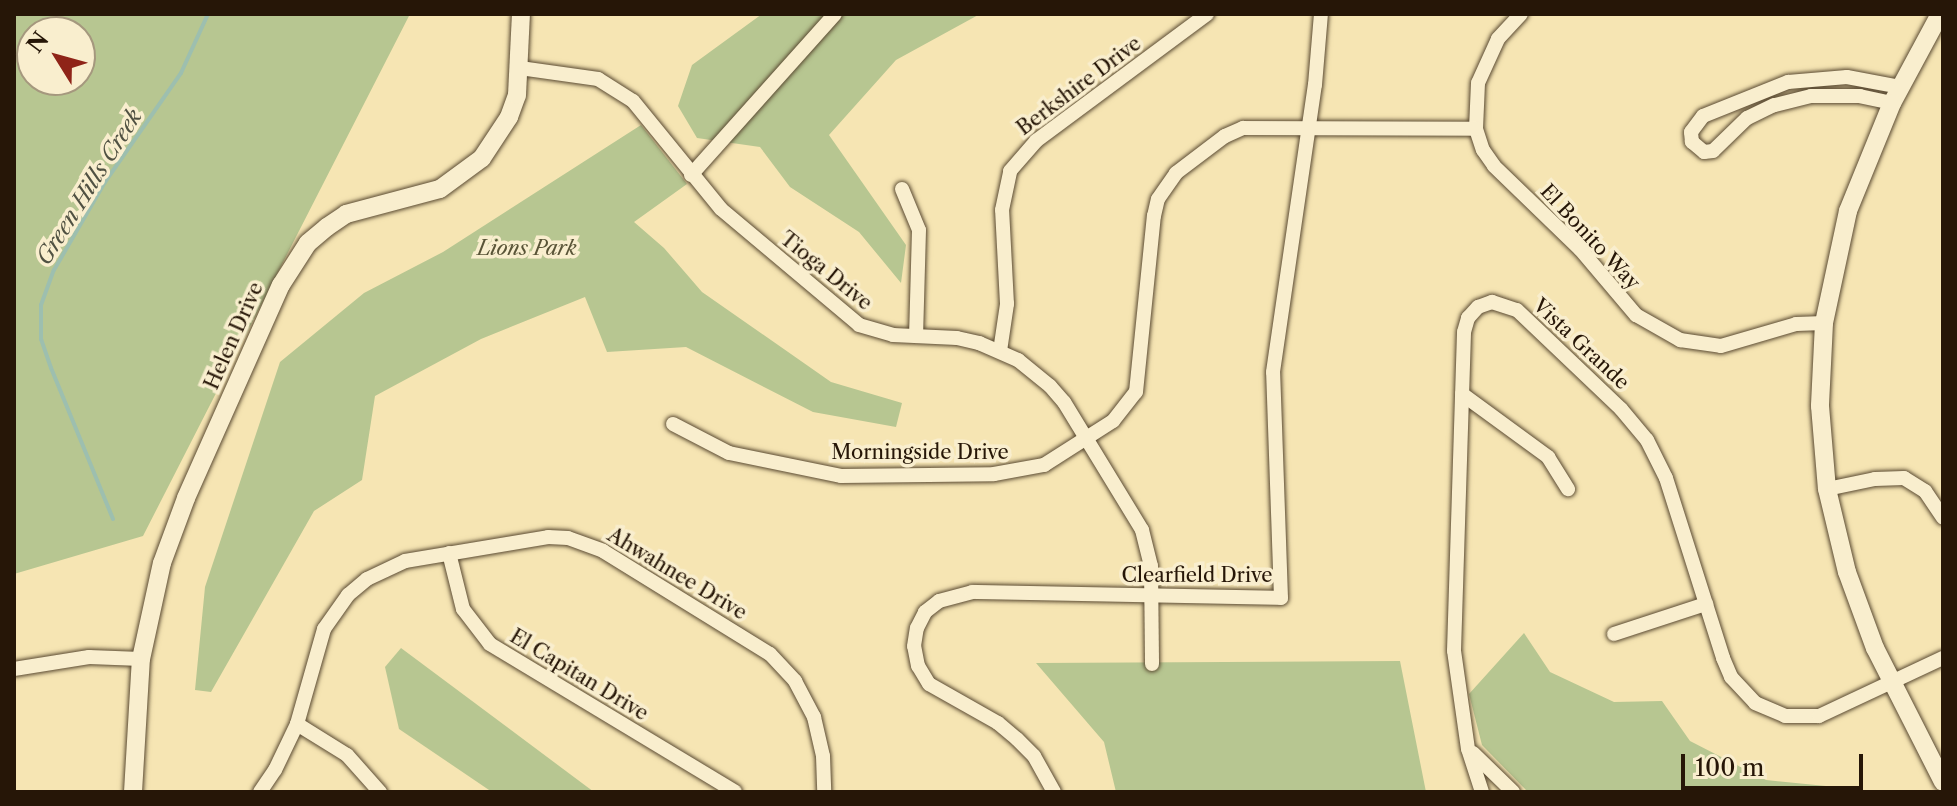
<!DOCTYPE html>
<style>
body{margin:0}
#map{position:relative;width:1957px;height:806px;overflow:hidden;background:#f6e5b3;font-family:"Libre Caslon Text",serif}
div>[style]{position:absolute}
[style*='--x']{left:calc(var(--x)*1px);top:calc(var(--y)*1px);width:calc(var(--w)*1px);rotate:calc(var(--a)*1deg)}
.green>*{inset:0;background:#b7c691}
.stream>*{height:4px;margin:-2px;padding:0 2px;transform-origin:2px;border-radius:2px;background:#9dbfaf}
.roads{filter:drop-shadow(0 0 2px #5a4a32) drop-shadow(0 0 2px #5a4a32)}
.minor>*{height:14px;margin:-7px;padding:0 7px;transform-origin:7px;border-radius:7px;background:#f9eece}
.tertiary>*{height:18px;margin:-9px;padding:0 9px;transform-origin:9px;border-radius:9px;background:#f9eece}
span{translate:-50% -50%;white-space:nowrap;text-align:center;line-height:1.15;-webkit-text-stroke:7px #f9eece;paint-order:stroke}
.street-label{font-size:20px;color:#261607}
.park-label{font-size:20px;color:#595437;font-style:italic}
.water-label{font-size:22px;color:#505142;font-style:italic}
.frame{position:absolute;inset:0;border:16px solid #261607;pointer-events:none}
.north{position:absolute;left:16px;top:16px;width:80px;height:80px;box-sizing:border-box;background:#f9eece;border:2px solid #a5987e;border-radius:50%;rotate:307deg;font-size:22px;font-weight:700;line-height:32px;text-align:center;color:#261607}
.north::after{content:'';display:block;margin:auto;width:28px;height:36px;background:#8f2418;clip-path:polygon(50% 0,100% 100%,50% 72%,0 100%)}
.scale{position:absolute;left:1681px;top:754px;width:182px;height:36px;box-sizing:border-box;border:4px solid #261607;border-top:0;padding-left:10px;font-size:24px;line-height:28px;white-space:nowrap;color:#261607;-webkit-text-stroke:6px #f9eece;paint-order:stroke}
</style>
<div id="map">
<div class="green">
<i style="clip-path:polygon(evenodd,14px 14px,410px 14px,143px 536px,14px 574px,14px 14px,32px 32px,80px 32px,80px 80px,32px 80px,32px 32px)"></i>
<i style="clip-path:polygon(762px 14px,980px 14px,896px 60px,829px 135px,906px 245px,901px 283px,859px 232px,790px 187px,760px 147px,697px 138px,678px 106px,692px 65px)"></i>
<i style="clip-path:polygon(641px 125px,687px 184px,634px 222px,664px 248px,702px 292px,831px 382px,902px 403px,896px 427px,813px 412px,686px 347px,607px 352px,585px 297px,481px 339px,375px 396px,362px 480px,314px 511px,211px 692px,195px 690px,205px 587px,280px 362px,364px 293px,443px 252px)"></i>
<i style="clip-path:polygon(1524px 633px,1550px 672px,1614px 702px,1662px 701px,1690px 741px,1766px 780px,1836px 787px,1837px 792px,1528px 792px,1482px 745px,1469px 694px)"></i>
<i style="clip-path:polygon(401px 648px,594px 792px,492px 792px,399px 729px,385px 667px)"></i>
<i style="clip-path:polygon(1400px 661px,1426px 792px,1116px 792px,1104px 742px,1036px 663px)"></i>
</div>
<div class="stream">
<i style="--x:113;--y:519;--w:163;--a:-112.3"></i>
<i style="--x:51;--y:368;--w:31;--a:-109"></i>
<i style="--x:41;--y:339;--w:34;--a:-90"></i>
<i style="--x:41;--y:305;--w:37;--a:-70"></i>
<i style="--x:54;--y:270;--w:102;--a:-59.9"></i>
<i style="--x:105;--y:182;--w:133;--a:-55.1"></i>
<i style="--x:181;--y:73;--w:65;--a:-65.4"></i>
</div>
<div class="roads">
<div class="minor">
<i style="--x:1521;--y:14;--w:34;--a:133"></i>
<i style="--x:1498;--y:39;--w:48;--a:114.4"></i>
<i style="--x:1478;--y:83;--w:46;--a:92.5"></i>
<i style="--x:1476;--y:129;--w:22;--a:72"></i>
<i style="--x:1483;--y:150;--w:19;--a:55"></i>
<i style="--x:1494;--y:166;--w:120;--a:44"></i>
<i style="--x:1580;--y:249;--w:87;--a:49.7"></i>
<i style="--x:1636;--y:315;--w:51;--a:29.6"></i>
<i style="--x:1680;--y:340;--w:41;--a:8.3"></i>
<i style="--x:1721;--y:346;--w:78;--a:-16.3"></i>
<i style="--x:1796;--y:324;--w:28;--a:-2"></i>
<i style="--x:520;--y:68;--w:79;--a:8"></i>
<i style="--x:598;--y:79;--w:41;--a:32.2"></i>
<i style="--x:633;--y:101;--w:139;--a:50.8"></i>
<i style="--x:721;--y:209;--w:180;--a:40"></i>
<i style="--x:859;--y:325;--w:35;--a:16"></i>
<i style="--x:893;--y:335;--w:64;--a:2.7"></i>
<i style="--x:957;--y:338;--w:23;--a:13"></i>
<i style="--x:979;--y:343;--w:43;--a:23.6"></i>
<i style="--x:1018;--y:360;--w:41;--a:39.1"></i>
<i style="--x:1050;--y:386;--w:21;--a:49"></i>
<i style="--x:1064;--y:402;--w:150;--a:58.6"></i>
<i style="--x:1142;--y:530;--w:37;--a:76"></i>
<i style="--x:1151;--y:566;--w:98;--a:89.4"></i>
<i style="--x:1892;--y:103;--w:33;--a:-168"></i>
<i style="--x:1860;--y:96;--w:49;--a:180"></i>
<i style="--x:1811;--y:96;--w:38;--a:166"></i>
<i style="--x:1774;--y:105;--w:30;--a:154"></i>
<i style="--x:1747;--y:118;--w:47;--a:135.9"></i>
<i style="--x:1713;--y:151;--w:9;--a:174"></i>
<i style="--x:1704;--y:152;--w:16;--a:-140"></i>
<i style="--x:1692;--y:142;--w:10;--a:-96"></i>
<i style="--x:1691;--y:132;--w:20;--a:-53"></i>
<i style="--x:1703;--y:116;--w:92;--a:-21.8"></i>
<i style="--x:1788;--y:82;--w:59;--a:-4.8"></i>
<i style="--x:1847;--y:77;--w:55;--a:10.5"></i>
<i style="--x:691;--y:175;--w:216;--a:-48.2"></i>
<i style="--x:902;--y:189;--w:44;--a:67.5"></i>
<i style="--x:919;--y:230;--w:106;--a:91.6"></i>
<i style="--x:1000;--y:351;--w:48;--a:-81.5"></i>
<i style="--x:1007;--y:304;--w:94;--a:-93"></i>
<i style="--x:1002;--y:210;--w:40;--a:-78"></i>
<i style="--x:1010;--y:171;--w:40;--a:-49"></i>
<i style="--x:1036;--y:141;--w:213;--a:-36.6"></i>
<i style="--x:1462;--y:394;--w:107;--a:36.2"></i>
<i style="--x:1548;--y:457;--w:38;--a:58"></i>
<i style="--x:673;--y:424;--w:63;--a:27.4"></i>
<i style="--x:729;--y:453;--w:114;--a:11.6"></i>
<i style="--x:841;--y:476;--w:153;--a:-0.7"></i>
<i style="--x:994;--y:474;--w:51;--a:-10.2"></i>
<i style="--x:1044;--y:465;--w:82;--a:-32.5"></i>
<i style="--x:1113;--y:421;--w:37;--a:-52"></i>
<i style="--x:1136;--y:392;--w:177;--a:-84.2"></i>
<i style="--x:1154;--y:216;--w:17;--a:-77"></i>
<i style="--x:1158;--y:199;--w:32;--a:-55"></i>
<i style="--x:1176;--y:173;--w:61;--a:-37.1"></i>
<i style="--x:1225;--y:136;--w:20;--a:-24"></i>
<i style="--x:1243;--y:128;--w:233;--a:0.2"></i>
<i style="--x:1827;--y:489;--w:49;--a:-11.8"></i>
<i style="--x:1875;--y:479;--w:29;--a:-2"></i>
<i style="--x:1904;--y:478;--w:25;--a:32"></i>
<i style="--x:1925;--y:491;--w:32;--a:56"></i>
<i style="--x:449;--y:553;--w:58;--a:76"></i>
<i style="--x:463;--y:609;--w:44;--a:52.4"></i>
<i style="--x:490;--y:644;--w:286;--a:31.1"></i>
<i style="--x:1614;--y:634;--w:97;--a:-18.1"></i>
<i style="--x:14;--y:669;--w:76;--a:-9.1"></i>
<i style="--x:89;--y:657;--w:52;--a:2.2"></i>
<i style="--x:297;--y:724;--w:59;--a:31.8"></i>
<i style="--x:347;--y:755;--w:50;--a:48.3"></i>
<i style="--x:1473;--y:753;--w:56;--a:44.3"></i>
<i style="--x:260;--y:792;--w:27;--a:-56"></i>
<i style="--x:275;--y:770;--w:51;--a:-64.4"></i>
<i style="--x:297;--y:724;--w:99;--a:-74.1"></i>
<i style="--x:324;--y:629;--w:42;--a:-54.8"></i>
<i style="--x:348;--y:595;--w:25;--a:-40"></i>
<i style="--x:367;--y:579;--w:42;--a:-25.3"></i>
<i style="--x:405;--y:561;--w:145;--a:-9.5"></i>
<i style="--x:548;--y:537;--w:20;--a:3"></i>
<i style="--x:568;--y:538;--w:37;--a:20"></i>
<i style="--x:603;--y:551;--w:196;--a:31.7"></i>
<i style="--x:770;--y:654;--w:37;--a:47"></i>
<i style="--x:795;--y:681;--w:41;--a:62.2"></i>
<i style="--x:814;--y:717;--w:40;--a:77"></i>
<i style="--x:823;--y:756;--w:36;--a:88"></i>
<i style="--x:1054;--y:792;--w:41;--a:-119.1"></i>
<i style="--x:1034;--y:756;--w:24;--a:-135"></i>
<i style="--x:1017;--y:739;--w:25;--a:-140"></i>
<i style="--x:998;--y:723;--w:79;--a:-150.5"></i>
<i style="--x:929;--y:684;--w:21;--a:-121"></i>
<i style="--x:918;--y:666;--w:20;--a:-101"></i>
<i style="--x:914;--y:646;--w:18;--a:-81"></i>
<i style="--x:917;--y:628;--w:18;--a:-63"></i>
<i style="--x:925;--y:612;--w:18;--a:-38"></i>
<i style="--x:939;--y:601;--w:34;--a:-15"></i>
<i style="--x:972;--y:592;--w:309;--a:1.1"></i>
<i style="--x:1281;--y:598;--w:226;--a:-92"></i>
<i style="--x:1273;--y:372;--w:290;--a:-81.7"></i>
<i style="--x:1315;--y:85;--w:71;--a:-85.2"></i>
<i style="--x:1482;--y:792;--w:45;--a:-108"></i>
<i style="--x:1468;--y:749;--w:99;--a:-98.1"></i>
<i style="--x:1454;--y:651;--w:319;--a:-88.2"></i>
<i style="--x:1464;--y:332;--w:15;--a:-74"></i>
<i style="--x:1468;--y:318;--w:15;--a:-48"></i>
<i style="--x:1478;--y:307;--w:15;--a:-20"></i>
<i style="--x:1492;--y:302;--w:26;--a:18"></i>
<i style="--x:1517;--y:310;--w:144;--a:43.6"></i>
<i style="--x:1621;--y:409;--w:40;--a:50"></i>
<i style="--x:1647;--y:440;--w:42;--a:63.4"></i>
<i style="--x:1666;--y:478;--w:189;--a:72.4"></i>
<i style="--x:1723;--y:658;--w:21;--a:67"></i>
<i style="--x:1731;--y:677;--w:35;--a:47"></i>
<i style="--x:1755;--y:703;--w:33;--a:23"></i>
<i style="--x:1785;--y:716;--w:34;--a:0"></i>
<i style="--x:1819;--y:716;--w:137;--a:-25.1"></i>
</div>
<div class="tertiary">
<i style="--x:1940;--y:14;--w:101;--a:118.3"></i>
<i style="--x:1892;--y:103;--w:117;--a:112.2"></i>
<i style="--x:1848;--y:211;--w:115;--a:102.1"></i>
<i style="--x:1824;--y:323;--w:83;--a:92.8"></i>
<i style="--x:1820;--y:406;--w:83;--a:85.2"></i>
<i style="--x:1827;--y:489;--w:85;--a:76.5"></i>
<i style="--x:1847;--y:572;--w:81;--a:69.8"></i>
<i style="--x:1875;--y:648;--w:150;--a:63.1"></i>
<i style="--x:133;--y:792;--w:133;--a:-86.6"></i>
<i style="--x:141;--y:659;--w:98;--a:-77.7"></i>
<i style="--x:162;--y:563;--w:69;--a:-69.7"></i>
<i style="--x:186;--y:498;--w:233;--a:-66"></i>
<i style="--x:281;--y:285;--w:50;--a:-57.3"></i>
<i style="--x:308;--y:243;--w:25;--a:-40"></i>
<i style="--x:327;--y:227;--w:23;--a:-34"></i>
<i style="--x:346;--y:214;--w:97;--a:-14.9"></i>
<i style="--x:440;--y:189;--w:52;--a:-36.4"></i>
<i style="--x:482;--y:158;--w:49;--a:-56.6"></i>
<i style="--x:509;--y:117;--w:23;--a:-70"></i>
<i style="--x:517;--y:95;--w:81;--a:-87.2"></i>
</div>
</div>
<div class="street-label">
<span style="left:1079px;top:86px;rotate:-37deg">Berkshire Drive</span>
<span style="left:1590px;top:237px;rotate:47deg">El Bonito Way</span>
<span style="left:826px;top:271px;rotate:39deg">Tioga Drive</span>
<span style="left:234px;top:336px;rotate:-66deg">Helen Drive</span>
<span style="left:1581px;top:344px;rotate:43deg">Vista Grande</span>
<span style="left:920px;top:452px">Morningside Drive</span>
<span style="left:677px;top:574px;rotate:31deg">Ahwahnee Drive</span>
<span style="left:1197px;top:575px">Clearfield Drive</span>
<span style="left:579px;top:675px;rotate:31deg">El Capitan Drive</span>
</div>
<div class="park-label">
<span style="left:527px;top:248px">Lions Park</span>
</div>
<div class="water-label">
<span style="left:89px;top:187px;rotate:-58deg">Green Hills Creek</span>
</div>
<div class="frame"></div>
<div class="north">N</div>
<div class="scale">100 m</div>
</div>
